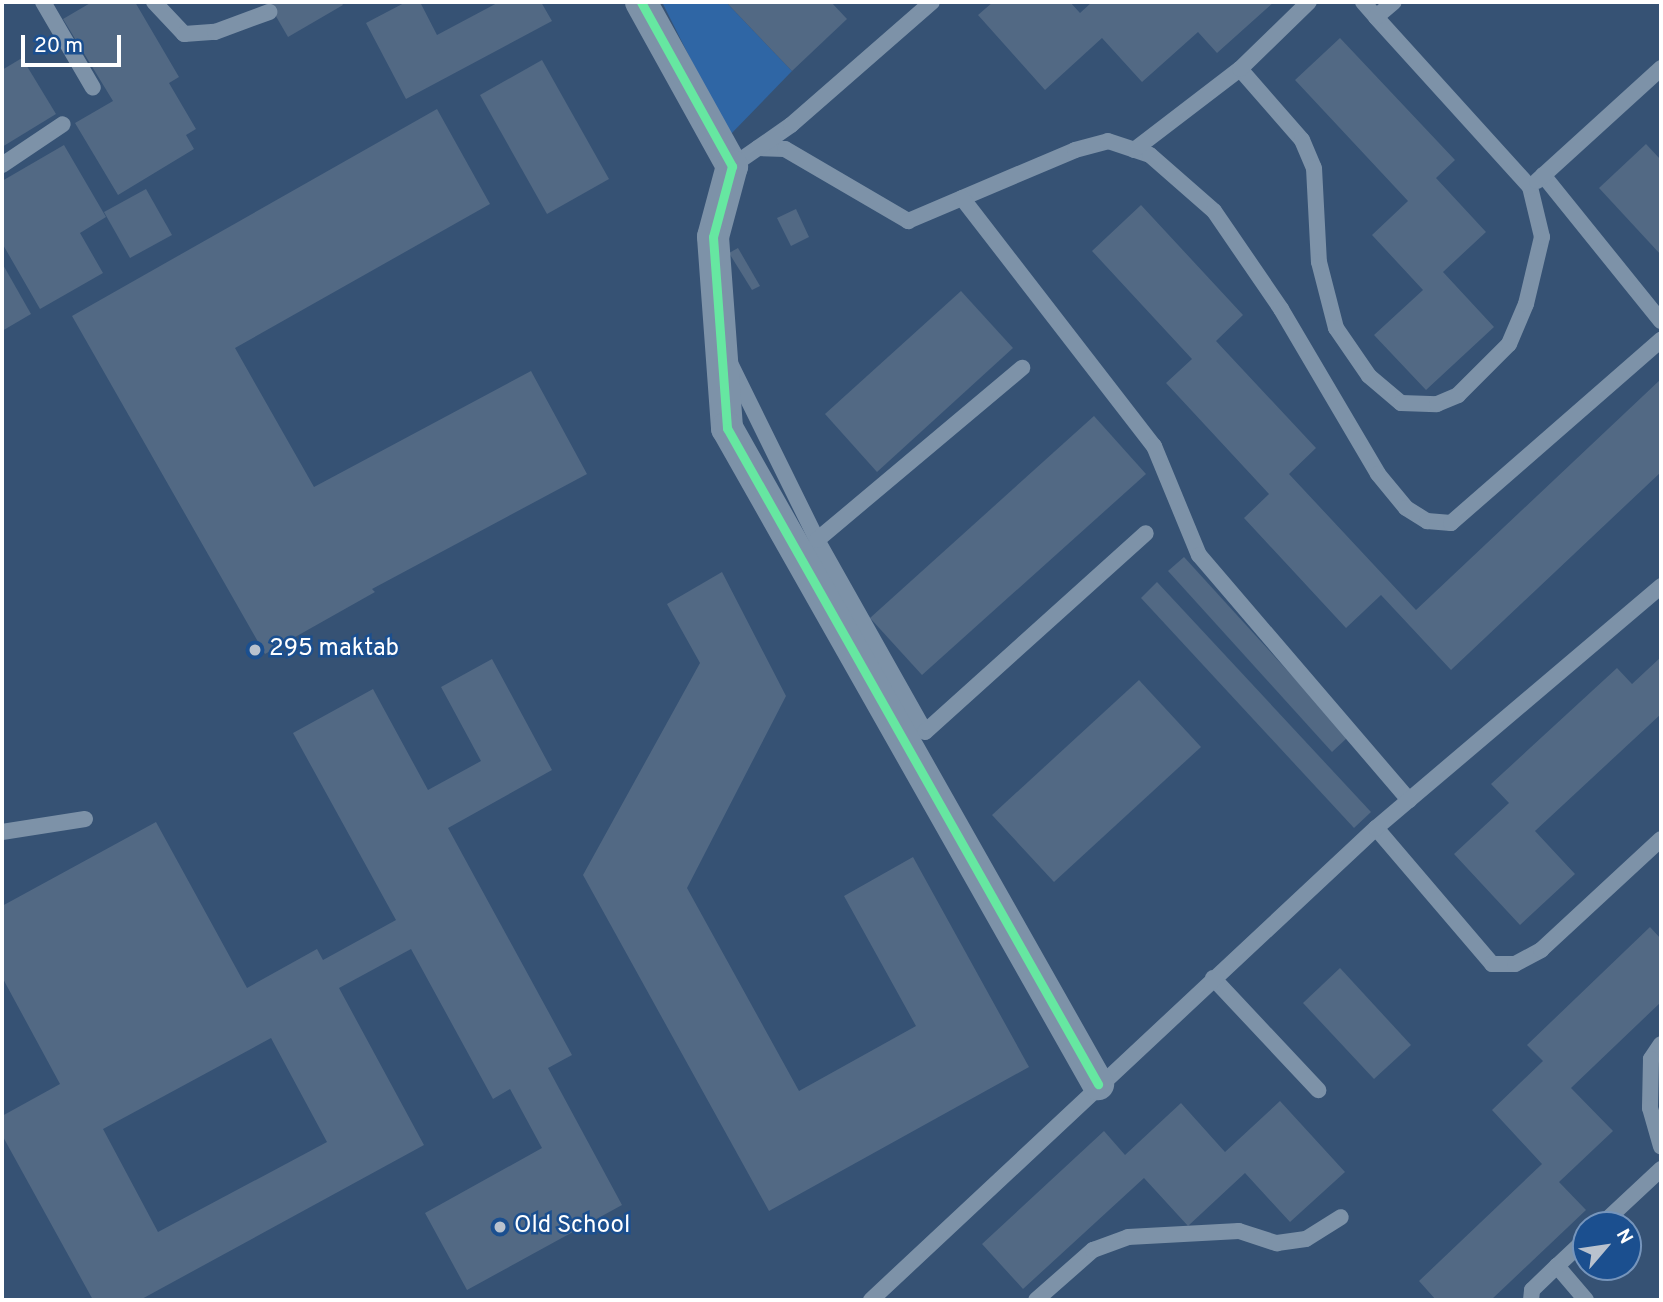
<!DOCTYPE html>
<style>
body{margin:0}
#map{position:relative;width:1663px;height:1302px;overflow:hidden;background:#365274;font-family:Overpass,sans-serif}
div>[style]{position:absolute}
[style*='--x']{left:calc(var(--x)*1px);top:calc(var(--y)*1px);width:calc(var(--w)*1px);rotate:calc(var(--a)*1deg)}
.green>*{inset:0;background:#2f66a5}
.building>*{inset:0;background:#526984}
.lane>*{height:16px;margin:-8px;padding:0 8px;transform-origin:8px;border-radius:8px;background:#7d92a8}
.street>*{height:32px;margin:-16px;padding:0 16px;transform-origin:16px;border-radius:16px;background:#7d92a8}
.cycleway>*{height:9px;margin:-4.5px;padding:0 4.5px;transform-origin:4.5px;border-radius:4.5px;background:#66e7a1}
.dots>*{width:19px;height:19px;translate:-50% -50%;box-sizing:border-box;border:4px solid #1b4f8f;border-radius:50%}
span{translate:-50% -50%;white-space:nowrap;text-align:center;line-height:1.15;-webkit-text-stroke:5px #1b4f8f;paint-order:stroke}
.poi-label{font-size:24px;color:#fff}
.left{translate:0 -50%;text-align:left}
.frame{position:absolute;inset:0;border:4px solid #fff;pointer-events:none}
.north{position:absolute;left:1572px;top:1211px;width:70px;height:70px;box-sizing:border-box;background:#1b4f8f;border:2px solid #7695bc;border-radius:50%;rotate:61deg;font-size:19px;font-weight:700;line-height:28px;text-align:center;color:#fff}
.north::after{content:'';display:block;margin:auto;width:24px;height:32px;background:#b9c2ce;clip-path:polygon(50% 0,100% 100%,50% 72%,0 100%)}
.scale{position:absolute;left:21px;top:35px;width:100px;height:32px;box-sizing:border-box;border:4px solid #fff;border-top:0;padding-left:9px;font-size:21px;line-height:24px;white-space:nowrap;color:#fff;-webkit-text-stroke:5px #1b4f8f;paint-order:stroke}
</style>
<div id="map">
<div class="green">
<i style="clip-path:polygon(662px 2px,726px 2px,792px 71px,729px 136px)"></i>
</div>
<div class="building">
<i style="clip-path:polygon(92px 2px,135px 2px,179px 77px,169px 83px,196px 129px,186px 135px,194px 149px,118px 195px,75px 123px,113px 101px,63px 19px)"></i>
<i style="clip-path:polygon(277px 2px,341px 2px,343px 5px,288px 37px,270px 6px)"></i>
<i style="clip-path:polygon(406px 2px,420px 2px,437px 35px,499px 2px,541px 2px,552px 21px,406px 99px,366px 23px)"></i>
<i style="clip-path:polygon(726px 2px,831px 2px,847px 19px,792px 71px)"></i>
<i style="clip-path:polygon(993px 2px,1070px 2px,1080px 13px,1092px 2px,1274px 2px,1217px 53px,1198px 32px,1142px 82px,1102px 38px,1045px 90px,978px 15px)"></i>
<i style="clip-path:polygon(1340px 38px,1455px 160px,1436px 178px,1486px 232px,1443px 272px,1494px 327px,1426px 390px,1374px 335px,1423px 290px,1372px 235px,1408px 201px,1295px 80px)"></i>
<i style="clip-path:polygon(22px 58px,56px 114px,2px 147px,2px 70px)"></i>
<i style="clip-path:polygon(542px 60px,609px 179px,547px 214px,480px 95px)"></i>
<i style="clip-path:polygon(437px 109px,490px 204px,235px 348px,314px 487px,531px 371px,587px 474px,372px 589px,375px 592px,265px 654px,72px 316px)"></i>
<i style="clip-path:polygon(1646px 144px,1661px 160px,1661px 255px,1599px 188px)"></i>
<i style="clip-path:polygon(64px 145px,106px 217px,80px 233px,103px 273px,40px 309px,2px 243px,2px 181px)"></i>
<i style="clip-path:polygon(146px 189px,172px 235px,130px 258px,104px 212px)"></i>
<i style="clip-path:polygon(1141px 205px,1243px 315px,1216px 341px,1316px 448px,1289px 474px,1416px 610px,1661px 379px,1661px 472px,1451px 670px,1381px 595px,1346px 628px,1244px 518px,1269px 494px,1166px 383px,1192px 359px,1092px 251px)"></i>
<i style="clip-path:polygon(796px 209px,809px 237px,791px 246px,777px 218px)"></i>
<i style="clip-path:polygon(738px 248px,760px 286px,752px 290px,729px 253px)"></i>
<i style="clip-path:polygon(2px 263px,31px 314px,2px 331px)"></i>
<i style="clip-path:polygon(961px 291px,1013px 348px,877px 472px,825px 414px)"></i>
<i style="clip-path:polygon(1094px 416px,1146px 474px,922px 675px,870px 618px)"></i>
<i style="clip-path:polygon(1184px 557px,1348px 737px,1332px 752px,1168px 571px)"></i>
<i style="clip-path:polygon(722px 572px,786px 696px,687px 888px,799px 1091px,916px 1026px,844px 896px,913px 857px,1029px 1067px,769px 1211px,583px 875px,700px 663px,667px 604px)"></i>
<i style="clip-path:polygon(1157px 582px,1371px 812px,1354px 828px,1141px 598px)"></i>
<i style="clip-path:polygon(1661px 657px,1661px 714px,1535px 831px,1575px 874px,1520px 925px,1454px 854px,1509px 803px,1491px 784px,1617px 668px,1632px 684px)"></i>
<i style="clip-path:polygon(evenodd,492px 659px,552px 770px,448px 828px,572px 1055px,548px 1068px,622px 1205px,467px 1290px,425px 1213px,542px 1148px,510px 1089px,493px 1099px,411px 949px,339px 988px,424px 1145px,140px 1300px,93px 1300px,2px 1135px,2px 1116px,60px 1084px,2px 977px,2px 906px,156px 822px,247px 988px,317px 949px,323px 960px,396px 920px,293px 733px,373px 689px,428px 790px,481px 761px,441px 687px,492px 659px,271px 1038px,327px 1142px,158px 1232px,103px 1129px,271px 1038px)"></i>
<i style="clip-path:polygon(1139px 680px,1201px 747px,1054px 882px,992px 815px)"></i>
<i style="clip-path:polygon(1650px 927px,1661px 939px,1661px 1002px,1571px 1088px,1613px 1131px,1559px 1182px,1586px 1210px,1491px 1300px,1436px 1300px,1419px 1281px,1542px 1164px,1492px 1110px,1543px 1061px,1527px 1045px)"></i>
<i style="clip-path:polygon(1340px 968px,1411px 1045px,1374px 1079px,1303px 1003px)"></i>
<i style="clip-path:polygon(1280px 1101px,1345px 1172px,1290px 1222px,1245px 1173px,1188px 1226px,1144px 1178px,1023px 1289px,982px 1244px,1104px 1131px,1125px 1155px,1181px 1103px,1225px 1152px)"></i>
</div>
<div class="lane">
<i style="--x:43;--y:2;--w:99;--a:59.8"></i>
<i style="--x:154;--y:2;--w:44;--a:46.8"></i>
<i style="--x:184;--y:34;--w:31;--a:-4"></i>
<i style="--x:215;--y:32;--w:58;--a:-20.3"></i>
<i style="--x:1363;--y:2;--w:20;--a:49"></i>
<i style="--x:1240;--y:69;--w:94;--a:48.9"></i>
<i style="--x:1302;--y:140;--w:30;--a:67"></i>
<i style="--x:1314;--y:168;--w:94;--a:87"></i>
<i style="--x:1319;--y:262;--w:68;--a:75.6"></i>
<i style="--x:1336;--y:328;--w:58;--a:55.5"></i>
<i style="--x:1369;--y:376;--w:42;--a:40.2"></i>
<i style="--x:1401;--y:403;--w:36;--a:2"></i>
<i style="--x:1437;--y:404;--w:23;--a:-23"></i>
<i style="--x:1458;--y:395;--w:72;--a:-45"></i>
<i style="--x:1509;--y:344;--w:43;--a:-67"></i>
<i style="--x:1526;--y:304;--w:69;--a:-76.6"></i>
<i style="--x:1542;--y:237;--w:51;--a:-103.5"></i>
<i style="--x:1530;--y:187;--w:229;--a:-132.2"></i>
<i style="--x:1376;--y:17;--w:23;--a:-40"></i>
<i style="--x:758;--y:148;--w:27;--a:2"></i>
<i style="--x:785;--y:149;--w:143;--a:30.3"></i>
<i style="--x:908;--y:221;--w:181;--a:-23"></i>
<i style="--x:1075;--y:150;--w:34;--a:-15"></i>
<i style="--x:1108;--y:141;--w:44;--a:18.4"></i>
<i style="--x:1150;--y:155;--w:85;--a:41.2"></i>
<i style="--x:1214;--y:211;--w:119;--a:55.6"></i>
<i style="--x:1281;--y:309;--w:191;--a:59.5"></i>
<i style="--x:1378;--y:474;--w:44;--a:50.5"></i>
<i style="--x:1406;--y:508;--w:25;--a:32"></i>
<i style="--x:1427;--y:521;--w:24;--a:5"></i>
<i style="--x:1451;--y:523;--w:279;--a:-41.1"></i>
<i style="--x:1134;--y:150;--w:133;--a:-37.4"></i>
<i style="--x:1240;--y:69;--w:96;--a:-44.2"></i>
<i style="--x:2;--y:165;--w:73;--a:-33.9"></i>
<i style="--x:732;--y:166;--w:72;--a:-34.8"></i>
<i style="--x:791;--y:125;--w:187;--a:-41.1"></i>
<i style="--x:1543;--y:175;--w:188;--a:51.1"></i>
<i style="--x:1537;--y:181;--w:168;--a:-42.3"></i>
<i style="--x:962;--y:198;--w:314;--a:52.3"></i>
<i style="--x:1154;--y:446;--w:118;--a:67.6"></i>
<i style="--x:1199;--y:555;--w:323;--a:49.4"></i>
<i style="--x:730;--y:363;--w:197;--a:63.8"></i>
<i style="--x:817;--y:540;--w:220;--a:60.6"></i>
<i style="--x:925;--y:732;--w:297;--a:-42"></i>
<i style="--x:817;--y:540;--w:268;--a:-40"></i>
<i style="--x:1376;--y:828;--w:179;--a:49.5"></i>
<i style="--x:1492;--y:964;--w:23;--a:0"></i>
<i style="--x:1515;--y:964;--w:30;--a:-28"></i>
<i style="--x:1541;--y:950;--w:163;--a:-42.8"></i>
<i style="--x:2;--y:832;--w:84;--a:-8.9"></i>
<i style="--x:1213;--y:978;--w:154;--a:46.8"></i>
<i style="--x:1661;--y:1044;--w:18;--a:124"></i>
<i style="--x:1651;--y:1059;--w:49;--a:91.2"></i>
<i style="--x:1650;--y:1108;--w:40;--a:74"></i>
<i style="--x:1601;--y:1225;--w:82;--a:-43"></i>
<i style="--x:871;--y:1300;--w:691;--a:-43.07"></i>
<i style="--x:1376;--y:828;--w:374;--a:-40.3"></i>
<i style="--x:1036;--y:1300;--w:76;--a:-41.3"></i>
<i style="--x:1093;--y:1250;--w:37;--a:-20"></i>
<i style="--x:1128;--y:1237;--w:111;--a:-3.1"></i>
<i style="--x:1239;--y:1231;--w:40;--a:18"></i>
<i style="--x:1277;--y:1243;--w:29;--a:-8"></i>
<i style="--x:1306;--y:1239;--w:41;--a:-32.2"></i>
<i style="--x:1531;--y:1300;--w:10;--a:-84"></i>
<i style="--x:1532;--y:1290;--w:35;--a:-44"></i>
<i style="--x:1586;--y:1300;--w:45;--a:-130.5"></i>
<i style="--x:1557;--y:1266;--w:40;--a:-43"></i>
</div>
<div class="street">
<i style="--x:641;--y:2;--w:188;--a:61"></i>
<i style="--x:732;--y:166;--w:73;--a:105"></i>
<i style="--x:713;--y:237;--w:192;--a:85.8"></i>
<i style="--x:727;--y:428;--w:754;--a:60.51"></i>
</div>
<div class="cycleway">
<i style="--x:641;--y:2;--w:188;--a:61"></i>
<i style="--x:732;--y:166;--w:73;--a:105"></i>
<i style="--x:713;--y:237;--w:192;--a:85.8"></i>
<i style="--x:727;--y:428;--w:754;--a:60.51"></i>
</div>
<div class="dots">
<i style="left:255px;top:650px;background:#b9c2ce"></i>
<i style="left:500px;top:1227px;background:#b9c2ce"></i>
</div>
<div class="poi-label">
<span class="left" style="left:269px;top:650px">295 maktab</span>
<span class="left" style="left:514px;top:1227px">Old School</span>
</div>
<div class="frame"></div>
<div class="north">N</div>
<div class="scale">20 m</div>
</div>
